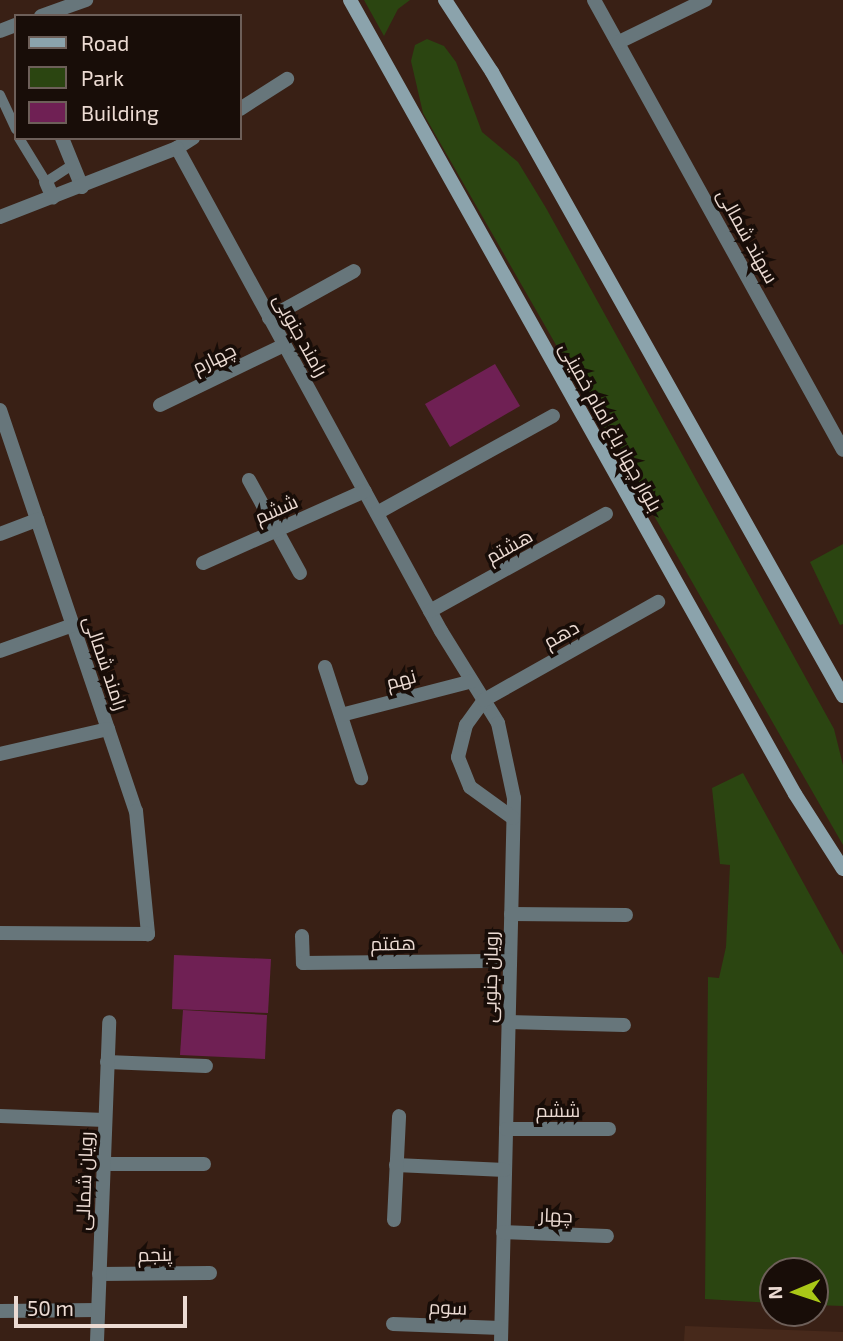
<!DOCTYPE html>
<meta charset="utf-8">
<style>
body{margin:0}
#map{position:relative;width:843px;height:1341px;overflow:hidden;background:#392015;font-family:"Exo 2",Cairo,sans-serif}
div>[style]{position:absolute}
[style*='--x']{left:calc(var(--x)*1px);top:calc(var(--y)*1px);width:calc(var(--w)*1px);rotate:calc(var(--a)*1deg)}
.built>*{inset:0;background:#47291b}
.green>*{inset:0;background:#2b4511}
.building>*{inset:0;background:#6f2054}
.service>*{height:10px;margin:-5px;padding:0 5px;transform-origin:5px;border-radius:5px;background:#67767b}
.minor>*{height:14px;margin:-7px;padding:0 7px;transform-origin:7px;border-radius:7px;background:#67767b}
.tertiary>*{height:14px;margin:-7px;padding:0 7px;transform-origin:7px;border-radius:7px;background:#67767b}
.secondary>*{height:14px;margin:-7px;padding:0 7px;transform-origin:7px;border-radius:7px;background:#8ba3ac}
span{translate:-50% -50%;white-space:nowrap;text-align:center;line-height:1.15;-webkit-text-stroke:7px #180d08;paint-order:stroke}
.street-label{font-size:19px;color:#ecdbd3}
.legend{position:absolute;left:14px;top:14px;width:228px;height:126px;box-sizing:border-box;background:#180d08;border:2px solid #6d5f59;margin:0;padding:9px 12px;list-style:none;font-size:21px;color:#ecdbd3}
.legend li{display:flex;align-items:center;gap:14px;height:35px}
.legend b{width:35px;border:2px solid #6d5f59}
.north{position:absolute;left:759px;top:1257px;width:70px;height:70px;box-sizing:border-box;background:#180d08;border:2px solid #6d5f59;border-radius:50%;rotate:268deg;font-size:19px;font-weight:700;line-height:28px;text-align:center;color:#ecdbd3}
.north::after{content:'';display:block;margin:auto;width:24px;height:32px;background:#aac717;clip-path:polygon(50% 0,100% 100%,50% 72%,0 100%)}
.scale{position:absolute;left:14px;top:1296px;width:173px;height:32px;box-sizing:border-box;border:4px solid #ecdbd3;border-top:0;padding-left:9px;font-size:21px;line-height:24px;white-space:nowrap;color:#ecdbd3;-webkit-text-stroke:5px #180d08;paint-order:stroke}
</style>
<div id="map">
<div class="built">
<i style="clip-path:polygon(685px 1326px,843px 1332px,843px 1341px,684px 1341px)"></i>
</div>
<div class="green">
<i style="clip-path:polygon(364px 0,410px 0,398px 9px,384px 36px)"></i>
<i style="clip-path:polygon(427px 39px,444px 46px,456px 62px,482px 132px,518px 162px,546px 208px,834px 729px,843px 765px,843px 845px,423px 113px,411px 61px,415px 45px)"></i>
<i style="clip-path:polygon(843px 544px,843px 624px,840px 625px,810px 562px)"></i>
<i style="clip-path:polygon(743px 773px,843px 955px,843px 1306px,815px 1305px,815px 1271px,773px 1271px,773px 1303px,705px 1299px,708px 977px,719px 978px,726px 947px,730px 865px,720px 864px,712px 788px)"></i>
</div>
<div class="building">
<i style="clip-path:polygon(495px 364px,520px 406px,450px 447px,425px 404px)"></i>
<i style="clip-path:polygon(174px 955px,271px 959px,268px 1013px,172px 1009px)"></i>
<i style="clip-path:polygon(183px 1010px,267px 1015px,265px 1059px,180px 1055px)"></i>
</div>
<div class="service">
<i style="--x:0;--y:95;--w:38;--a:65"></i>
<i style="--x:19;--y:138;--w:52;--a:58.5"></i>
<i style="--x:46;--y:182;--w:31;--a:-33"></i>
</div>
<div class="minor">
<i style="--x:594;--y:0;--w:514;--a:61.04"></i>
<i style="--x:619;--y:42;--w:96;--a:-26"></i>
<i style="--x:240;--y:109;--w:56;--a:-32.6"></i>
<i style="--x:62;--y:138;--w:53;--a:67.8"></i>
<i style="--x:177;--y:148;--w:19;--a:-32"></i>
<i style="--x:46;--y:182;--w:17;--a:66"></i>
<i style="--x:0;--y:217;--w:190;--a:-21.3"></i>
<i style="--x:177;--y:148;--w:550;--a:61.34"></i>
<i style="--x:441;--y:631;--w:108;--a:58.2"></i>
<i style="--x:498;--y:723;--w:77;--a:78"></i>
<i style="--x:514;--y:798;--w:543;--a:91.37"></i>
<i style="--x:269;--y:318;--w:97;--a:-28.9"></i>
<i style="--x:160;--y:405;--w:138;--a:-25.8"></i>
<i style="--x:0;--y:410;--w:423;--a:71.3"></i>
<i style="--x:136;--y:811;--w:124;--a:84.4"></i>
<i style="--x:148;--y:934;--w:148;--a:-179.6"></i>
<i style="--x:249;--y:480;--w:106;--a:61.3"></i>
<i style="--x:377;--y:513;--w:201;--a:-28.9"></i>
<i style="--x:0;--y:534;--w:40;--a:-21"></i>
<i style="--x:203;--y:563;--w:177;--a:-24"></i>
<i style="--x:430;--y:611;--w:201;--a:-28.9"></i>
<i style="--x:0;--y:651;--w:77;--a:-19.6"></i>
<i style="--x:325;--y:667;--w:117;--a:72"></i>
<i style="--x:341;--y:715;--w:135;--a:-14.5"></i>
<i style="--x:0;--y:754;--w:111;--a:-13"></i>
<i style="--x:513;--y:818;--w:53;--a:-144.2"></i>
<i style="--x:470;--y:787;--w:32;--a:-112"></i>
<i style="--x:458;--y:757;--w:33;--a:-76"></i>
<i style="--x:466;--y:725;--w:31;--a:-54"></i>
<i style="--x:484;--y:700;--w:200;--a:-29.4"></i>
<i style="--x:511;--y:914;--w:115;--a:0.5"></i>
<i style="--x:302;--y:936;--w:27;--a:88"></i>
<i style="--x:303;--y:963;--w:207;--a:-0.6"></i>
<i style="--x:508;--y:1022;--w:116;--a:1.5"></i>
<i style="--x:107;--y:1062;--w:99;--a:2.3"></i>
<i style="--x:0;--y:1116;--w:105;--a:2.2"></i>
<i style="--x:506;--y:1129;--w:103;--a:0"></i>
<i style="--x:103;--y:1164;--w:101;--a:0"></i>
<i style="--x:396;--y:1165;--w:109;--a:2.6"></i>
<i style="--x:394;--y:1220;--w:104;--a:-87.2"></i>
<i style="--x:503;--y:1232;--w:104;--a:2.2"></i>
<i style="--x:99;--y:1274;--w:111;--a:-0.5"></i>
<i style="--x:0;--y:1311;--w:98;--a:-0.6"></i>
<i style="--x:393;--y:1324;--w:108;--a:2.1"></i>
<i style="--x:97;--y:1341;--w:319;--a:-87.8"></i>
</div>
<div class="tertiary">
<i style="--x:41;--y:16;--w:48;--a:-19.6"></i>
<i style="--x:0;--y:31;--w:17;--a:-21"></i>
</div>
<div class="secondary">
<i style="--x:350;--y:0;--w:910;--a:60.73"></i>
<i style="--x:795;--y:794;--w:89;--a:57.4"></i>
<i style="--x:445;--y:0;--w:86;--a:56.9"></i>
<i style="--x:492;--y:72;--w:716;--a:60.64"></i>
</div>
<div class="street-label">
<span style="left:748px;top:236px;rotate:61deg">سهند شمالی</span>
<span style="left:301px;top:335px;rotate:61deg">رامند جنوبی</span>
<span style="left:214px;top:358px;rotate:-26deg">چهارم</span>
<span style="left:611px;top:427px;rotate:61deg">بلوار چهار باغ امام خمینی</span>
<span style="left:276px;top:509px;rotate:-24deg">ششم</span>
<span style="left:509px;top:546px;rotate:-29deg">هشتم</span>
<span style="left:561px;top:634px;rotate:-29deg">دهم</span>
<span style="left:106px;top:663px;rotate:71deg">رامند شمالی</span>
<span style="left:401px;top:679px;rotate:-15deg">نهم</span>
<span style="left:393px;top:943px;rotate:-1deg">هفتم</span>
<span style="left:490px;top:977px;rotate:-89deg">رویان جنوبی</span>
<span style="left:558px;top:1110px">ششم</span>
<span style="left:84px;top:1181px;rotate:-88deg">رویان شمالی</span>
<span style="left:556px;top:1215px;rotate:2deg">چهار</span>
<span style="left:155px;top:1254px;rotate:-1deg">پنجم</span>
<span style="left:448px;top:1307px;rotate:2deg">سوم</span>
</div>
<ul class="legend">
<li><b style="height:9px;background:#8ba3ac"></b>Road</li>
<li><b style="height:19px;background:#2b4511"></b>Park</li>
<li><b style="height:19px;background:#6f2054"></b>Building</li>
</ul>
<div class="north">N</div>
<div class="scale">50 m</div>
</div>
